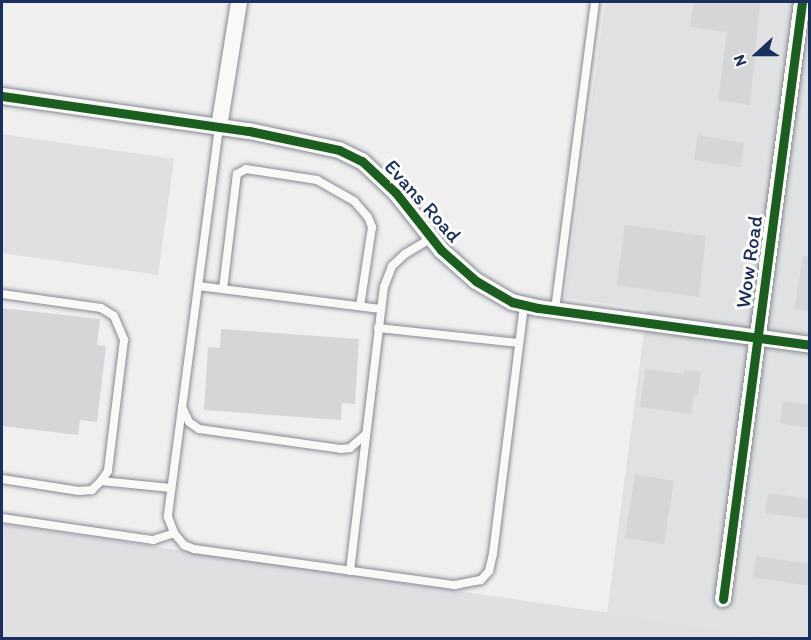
<!DOCTYPE html>
<style>
body{margin:0}
#map{position:relative;width:811px;height:640px;overflow:hidden;background:#efefef;font-family:Itim,sans-serif}
div>[style]{position:absolute}
[style*='--x']{left:calc(var(--x)*1px);top:calc(var(--y)*1px);width:calc(var(--w)*1px);rotate:calc(var(--a)*1deg)}
.built>*{inset:0;background:#dfe1e2}
.green>*{inset:0;background:#dee0e2}
.building>*{inset:0;background:#d5d6d8}
.roads{filter:drop-shadow(0 0 2px #868a93) drop-shadow(0 0 2px #868a93)}
.lane>*{height:8px;margin:-4px;padding:0 4px;transform-origin:4px;border-radius:4px;background:#f9f9f8}
.street>*{height:16px;margin:-8px;padding:0 8px;transform-origin:8px;border-radius:8px;background:#f9f9f8}
.cycleway>*{height:9px;margin:-4.5px;padding:0 4.5px;transform-origin:4.5px;border-radius:4.5px;background:#1b5e20}
span{translate:-50% -50%;white-space:nowrap;text-align:center;line-height:1.15;-webkit-text-stroke:6px #fdfcf7;paint-order:stroke}
.street-label{font-size:21px;color:#1b2f5e}
.frame{position:absolute;inset:0;border:3px solid #1b2f5e;pointer-events:none}
.north{position:absolute;left:727px;top:24px;width:60px;height:60px;-webkit-text-stroke:4px #fdfcf7;paint-order:stroke;rotate:249deg;font-size:16px;font-weight:700;line-height:24px;text-align:center;color:#1b2f5e}
.north::after{content:'';display:block;margin:auto;width:21px;height:27px;background:#1b2f5e;clip-path:polygon(50% 0,100% 100%,50% 72%,0 100%)}
</style>
<div id="map">
<div class="built">
<i style="clip-path:polygon(605px 2px,809px 2px,809px 638px,781px 638px,607px 613px,647px 309px,565px 298px)"></i>
</div>
<div class="green">
<i style="clip-path:polygon(2px 134px,174px 159px,158px 275px,2px 253px)"></i>
<i style="clip-path:polygon(2px 524px,109px 540px,781px 638px,2px 638px)"></i>
</div>
<div class="building">
<i style="clip-path:polygon(694px 2px,760px 3px,750px 105px,718px 100px,727px 32px,690px 27px)"></i>
<i style="clip-path:polygon(698px 135px,744px 143px,741px 167px,694px 160px)"></i>
<i style="clip-path:polygon(625px 225px,706px 236px,699px 297px,617px 285px)"></i>
<i style="clip-path:polygon(803px 256px,810px 257px,810px 312px,794px 309px)"></i>
<i style="clip-path:polygon(2px 308px,100px 319px,97px 345px,106px 346px,97px 422px,80px 420px,78px 435px,2px 426px)"></i>
<i style="clip-path:polygon(221px 329px,359px 339px,355px 404px,342px 403px,341px 420px,204px 410px,208px 347px,220px 348px)"></i>
<i style="clip-path:polygon(645px 369px,684px 374px,684px 370px,701px 372px,698px 395px,694px 395px,691px 414px,640px 407px)"></i>
<i style="clip-path:polygon(783px 401px,810px 405px,810px 428px,780px 423px)"></i>
<i style="clip-path:polygon(635px 474px,674px 481px,664px 544px,625px 538px)"></i>
<i style="clip-path:polygon(768px 493px,810px 499px,810px 519px,765px 513px)"></i>
<i style="clip-path:polygon(756px 556px,810px 564px,810px 586px,753px 577px)"></i>
</div>
<div class="roads">
<div class="lane">
<i style="--x:219;--y:127;--w:393;--a:97.5"></i>
<i style="--x:168;--y:517;--w:17;--a:69"></i>
<i style="--x:174;--y:533;--w:16;--a:50"></i>
<i style="--x:184;--y:545;--w:11;--a:22"></i>
<i style="--x:194;--y:549;--w:263;--a:7.9"></i>
<i style="--x:455;--y:585;--w:26;--a:-11"></i>
<i style="--x:481;--y:580;--w:12;--a:-48"></i>
<i style="--x:489;--y:571;--w:17;--a:-77"></i>
<i style="--x:493;--y:554;--w:251;--a:-82.9"></i>
<i style="--x:198;--y:286;--w:184;--a:7.2"></i>
<i style="--x:223;--y:289;--w:116;--a:-83.1"></i>
<i style="--x:237;--y:174;--w:10;--a:-29"></i>
<i style="--x:246;--y:169;--w:72;--a:8.8"></i>
<i style="--x:317;--y:180;--w:43;--a:29.6"></i>
<i style="--x:354;--y:201;--w:21;--a:49"></i>
<i style="--x:368;--y:217;--w:11;--a:68"></i>
<i style="--x:372;--y:227;--w:80;--a:98.6"></i>
<i style="--x:2;--y:294;--w:100;--a:8"></i>
<i style="--x:101;--y:308;--w:15;--a:32"></i>
<i style="--x:114;--y:316;--w:26;--a:67"></i>
<i style="--x:124;--y:340;--w:132;--a:97"></i>
<i style="--x:108;--y:471;--w:12;--a:125"></i>
<i style="--x:101;--y:481;--w:13;--a:135"></i>
<i style="--x:92;--y:490;--w:13;--a:176"></i>
<i style="--x:79;--y:491;--w:78;--a:-171.1"></i>
<i style="--x:555;--y:310;--w:311;--a:-82.6"></i>
<i style="--x:378;--y:328;--w:142;--a:6.1"></i>
<i style="--x:182;--y:407;--w:17;--a:65"></i>
<i style="--x:189;--y:422;--w:12;--a:35"></i>
<i style="--x:199;--y:429;--w:143;--a:8"></i>
<i style="--x:341;--y:449;--w:9;--a:-6"></i>
<i style="--x:350;--y:448;--w:21;--a:-41"></i>
<i style="--x:101;--y:481;--w:70;--a:5.7"></i>
<i style="--x:2;--y:518;--w:153;--a:8.3"></i>
<i style="--x:153;--y:540;--w:22;--a:-18"></i>
<i style="--x:350;--y:571;--w:286;--a:-83.2"></i>
<i style="--x:384;--y:287;--w:22;--a:-69"></i>
<i style="--x:392;--y:266;--w:18;--a:-43"></i>
<i style="--x:405;--y:254;--w:31;--a:-31"></i>
</div>
<div class="street">
<i style="--x:2;--y:96;--w:249;--a:8.1"></i>
<i style="--x:249;--y:131;--w:92;--a:11.9"></i>
<i style="--x:339;--y:150;--w:25;--a:26"></i>
<i style="--x:362;--y:161;--w:47;--a:43.3"></i>
<i style="--x:396;--y:193;--w:73;--a:51.7"></i>
<i style="--x:441;--y:250;--w:47;--a:41.5"></i>
<i style="--x:476;--y:281;--w:42;--a:30.3"></i>
<i style="--x:512;--y:302;--w:27;--a:13"></i>
<i style="--x:538;--y:308;--w:275;--a:7.7"></i>
<i style="--x:219;--y:127;--w:127;--a:-80.9"></i>
<i style="--x:723;--y:599;--w:602;--a:-82.46"></i>
</div>
</div>
<div class="cycleway">
<i style="--x:2;--y:96;--w:249;--a:8.1"></i>
<i style="--x:249;--y:131;--w:92;--a:11.9"></i>
<i style="--x:339;--y:150;--w:25;--a:26"></i>
<i style="--x:362;--y:161;--w:47;--a:43.3"></i>
<i style="--x:396;--y:193;--w:73;--a:51.7"></i>
<i style="--x:441;--y:250;--w:47;--a:41.5"></i>
<i style="--x:476;--y:281;--w:42;--a:30.3"></i>
<i style="--x:512;--y:302;--w:27;--a:13"></i>
<i style="--x:538;--y:308;--w:275;--a:7.7"></i>
<i style="--x:723;--y:599;--w:602;--a:-82.46"></i>
</div>
<div class="street-label">
<span style="left:423px;top:201px;rotate:48deg">Evans Road</span>
<span style="left:749px;top:262px;rotate:-82deg">Wow Road</span>
</div>
<div class="frame"></div>
<div class="north">N</div>
</div>
